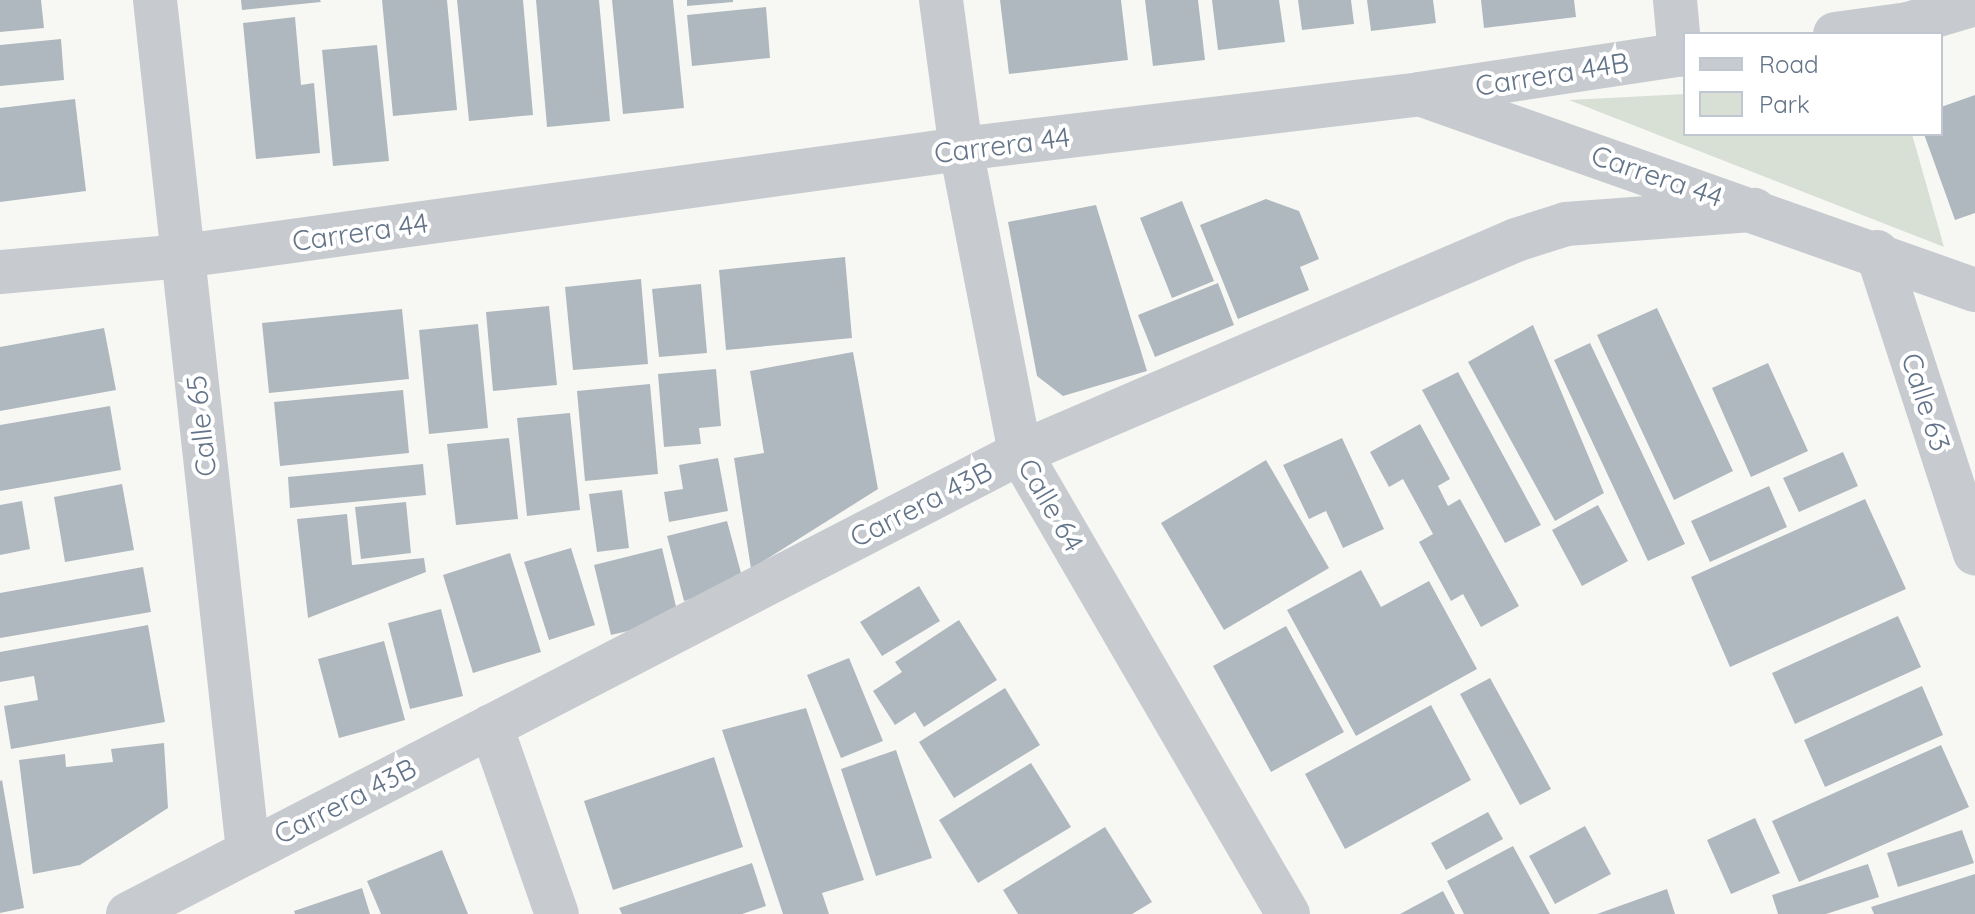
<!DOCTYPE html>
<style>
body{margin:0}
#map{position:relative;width:1975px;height:914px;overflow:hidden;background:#f7f8f4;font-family:Quicksand,sans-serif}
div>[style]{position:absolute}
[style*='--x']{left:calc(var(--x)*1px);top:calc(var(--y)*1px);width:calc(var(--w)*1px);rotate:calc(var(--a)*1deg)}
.green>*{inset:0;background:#d8e0d5}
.building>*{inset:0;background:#b0b8bf}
.minor>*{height:44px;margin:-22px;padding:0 22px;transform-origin:22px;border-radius:22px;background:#c7cacf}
span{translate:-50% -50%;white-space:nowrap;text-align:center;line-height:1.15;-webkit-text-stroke:8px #fff;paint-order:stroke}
.street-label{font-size:28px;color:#637489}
.legend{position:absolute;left:1683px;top:32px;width:260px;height:104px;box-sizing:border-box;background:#fff;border:2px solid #c1c7d0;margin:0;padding:10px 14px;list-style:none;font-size:24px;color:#637489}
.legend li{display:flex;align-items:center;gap:16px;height:40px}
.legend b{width:40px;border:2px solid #c1c7d0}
</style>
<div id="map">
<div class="green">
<i style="clip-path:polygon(1685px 94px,1685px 134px,1912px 134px,1944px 247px,1569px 100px)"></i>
</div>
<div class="building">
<i style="clip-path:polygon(0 0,41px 0,44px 28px,0 32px)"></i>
<i style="clip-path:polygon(241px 0,320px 0,321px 2px,242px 10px)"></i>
<i style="clip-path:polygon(382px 0,447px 0,457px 110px,393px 116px)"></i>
<i style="clip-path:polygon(457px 0,523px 0,533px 115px,469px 121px)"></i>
<i style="clip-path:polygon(536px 0,599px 0,610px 121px,547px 127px)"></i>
<i style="clip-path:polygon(612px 0,673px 0,684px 108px,623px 114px)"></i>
<i style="clip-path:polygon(687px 0,733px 0,733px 2px,687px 6px)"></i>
<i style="clip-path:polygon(1000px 0,1121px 0,1128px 60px,1009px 74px)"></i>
<i style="clip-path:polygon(1145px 0,1198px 0,1205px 60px,1153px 66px)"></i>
<i style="clip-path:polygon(1212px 0,1279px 0,1285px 42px,1218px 50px)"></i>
<i style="clip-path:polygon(1298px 0,1351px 0,1354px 24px,1302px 30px)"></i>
<i style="clip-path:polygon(1367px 0,1433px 0,1436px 23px,1371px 31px)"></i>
<i style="clip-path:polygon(1481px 0,1574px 0,1576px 17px,1484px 28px)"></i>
<i style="clip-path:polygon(766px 7px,770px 58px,692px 66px,687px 15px)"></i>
<i style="clip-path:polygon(295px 17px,301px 85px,314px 83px,320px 153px,256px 159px,243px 23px)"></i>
<i style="clip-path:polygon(61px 39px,64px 80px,0 86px,0 45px)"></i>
<i style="clip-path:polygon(377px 45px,389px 161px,333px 166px,322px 50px)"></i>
<i style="clip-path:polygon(1975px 95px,1975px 213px,1955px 220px,1924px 134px,1941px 134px,1941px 107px)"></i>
<i style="clip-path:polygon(75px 99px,86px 191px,0 202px,0 108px)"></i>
<i style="clip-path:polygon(1266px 199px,1299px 211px,1319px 259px,1300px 267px,1309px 290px,1238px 319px,1200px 225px)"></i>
<i style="clip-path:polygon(1182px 201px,1214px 281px,1172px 298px,1140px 218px)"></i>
<i style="clip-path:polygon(1096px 205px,1147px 371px,1063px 396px,1037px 376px,1008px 222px)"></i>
<i style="clip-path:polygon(845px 257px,852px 338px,726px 350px,719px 270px)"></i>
<i style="clip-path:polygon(641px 279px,648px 364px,573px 370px,565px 287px)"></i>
<i style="clip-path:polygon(1218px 283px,1234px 325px,1155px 357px,1138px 315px)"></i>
<i style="clip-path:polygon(701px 284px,707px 353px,659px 357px,652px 289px)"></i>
<i style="clip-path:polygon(549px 306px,557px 385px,493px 391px,486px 312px)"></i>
<i style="clip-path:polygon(1657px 308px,1733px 471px,1674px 500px,1597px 335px)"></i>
<i style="clip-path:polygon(402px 309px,409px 379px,269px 393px,262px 323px)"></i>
<i style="clip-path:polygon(478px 324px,488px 428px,429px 434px,419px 330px)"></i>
<i style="clip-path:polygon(1533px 325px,1604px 493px,1555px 521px,1468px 362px)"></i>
<i style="clip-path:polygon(104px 328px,116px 390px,0 411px,0 347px)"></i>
<i style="clip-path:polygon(1590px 343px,1685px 544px,1648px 561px,1554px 360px)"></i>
<i style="clip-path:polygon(853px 352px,878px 489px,751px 569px,734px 458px,764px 453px,750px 371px)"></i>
<i style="clip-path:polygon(1768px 363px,1808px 451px,1751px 477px,1712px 388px)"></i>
<i style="clip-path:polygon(716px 369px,721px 426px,699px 428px,701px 444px,664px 447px,658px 374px)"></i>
<i style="clip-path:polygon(1458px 372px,1541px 525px,1505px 543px,1422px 390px)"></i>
<i style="clip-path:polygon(650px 384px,658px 474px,585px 481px,577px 391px)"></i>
<i style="clip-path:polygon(403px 390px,409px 453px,280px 466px,274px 402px)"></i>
<i style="clip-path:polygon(110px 406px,121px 470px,0 491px,0 425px)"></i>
<i style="clip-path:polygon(570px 413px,580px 510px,527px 516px,517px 418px)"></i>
<i style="clip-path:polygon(1420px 424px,1450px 479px,1438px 486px,1448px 506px,1460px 499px,1519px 606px,1481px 627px,1463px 594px,1451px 601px,1419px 542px,1433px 534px,1403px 479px,1389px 487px,1370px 452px)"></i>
<i style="clip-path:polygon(509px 438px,518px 519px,456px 525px,447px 444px)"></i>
<i style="clip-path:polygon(1342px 438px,1384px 529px,1343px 548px,1326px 511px,1309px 519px,1283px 465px)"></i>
<i style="clip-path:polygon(1843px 452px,1858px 486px,1799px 512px,1783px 478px)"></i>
<i style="clip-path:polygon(718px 458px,728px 511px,669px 522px,664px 492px,683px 489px,679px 465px)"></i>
<i style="clip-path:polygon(1266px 460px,1329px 568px,1224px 630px,1161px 523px)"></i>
<i style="clip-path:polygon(423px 464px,426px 495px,290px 508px,288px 477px)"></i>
<i style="clip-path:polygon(122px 484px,134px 550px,65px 562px,54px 497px)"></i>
<i style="clip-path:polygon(1769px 486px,1787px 527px,1710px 562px,1691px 521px)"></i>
<i style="clip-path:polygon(622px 490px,629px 548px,597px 552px,589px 494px)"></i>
<i style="clip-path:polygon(1865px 499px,1906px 589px,1730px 667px,1691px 577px)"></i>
<i style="clip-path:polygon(22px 501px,30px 549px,0 555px,0 505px)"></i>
<i style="clip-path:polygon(406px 502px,411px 553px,361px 559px,355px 507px)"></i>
<i style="clip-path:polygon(1598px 505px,1628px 561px,1582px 586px,1552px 530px)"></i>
<i style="clip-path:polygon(347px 514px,352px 565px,424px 558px,426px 572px,308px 618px,297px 519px)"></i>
<i style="clip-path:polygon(727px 521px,744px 584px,684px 601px,667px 536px)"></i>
<i style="clip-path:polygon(571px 548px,595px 625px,549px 640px,524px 562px)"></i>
<i style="clip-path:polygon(662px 548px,679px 619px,611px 635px,594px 565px)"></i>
<i style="clip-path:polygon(510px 553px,541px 652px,473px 673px,443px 575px)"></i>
<i style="clip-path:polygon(143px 567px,151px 612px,0 638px,0 593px)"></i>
<i style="clip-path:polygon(1361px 570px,1381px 607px,1429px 581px,1477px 669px,1356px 736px,1287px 610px)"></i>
<i style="clip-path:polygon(919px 586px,940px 621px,882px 656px,860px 622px)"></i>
<i style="clip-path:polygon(441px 609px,463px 696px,410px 709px,388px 623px)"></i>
<i style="clip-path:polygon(1898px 616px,1921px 667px,1795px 724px,1772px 673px)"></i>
<i style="clip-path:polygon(959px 620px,997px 680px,924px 727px,915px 712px,895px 725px,873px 691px,902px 672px,895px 662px)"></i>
<i style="clip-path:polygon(148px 625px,165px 722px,11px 749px,4px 706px,38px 700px,34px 676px,0 682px,0 652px)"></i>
<i style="clip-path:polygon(1286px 626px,1344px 732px,1271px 772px,1213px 666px)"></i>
<i style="clip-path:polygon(384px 641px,405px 720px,339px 738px,318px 659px)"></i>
<i style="clip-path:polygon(849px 658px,883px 741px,841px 758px,807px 675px)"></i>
<i style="clip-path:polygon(1490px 678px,1551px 789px,1520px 805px,1460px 694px)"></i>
<i style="clip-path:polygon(1922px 686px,1943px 735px,1825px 787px,1804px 740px)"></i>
<i style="clip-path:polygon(1005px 688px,1040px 745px,954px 798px,919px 742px)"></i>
<i style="clip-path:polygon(1431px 705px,1471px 780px,1345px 849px,1305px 774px)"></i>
<i style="clip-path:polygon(806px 708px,864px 880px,822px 893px,829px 914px,783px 914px,722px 730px)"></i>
<i style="clip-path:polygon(164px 743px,168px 808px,80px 865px,33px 874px,19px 760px,65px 754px,66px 767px,113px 762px,111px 749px)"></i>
<i style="clip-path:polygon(1941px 745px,1969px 807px,1799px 882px,1772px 821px)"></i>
<i style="clip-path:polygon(896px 750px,932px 858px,876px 876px,841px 769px)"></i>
<i style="clip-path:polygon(714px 757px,743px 847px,613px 890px,584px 801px)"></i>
<i style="clip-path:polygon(1031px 763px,1071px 827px,978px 883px,939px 820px)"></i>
<i style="clip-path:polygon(2px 780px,24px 908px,0 913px,0 781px)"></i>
<i style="clip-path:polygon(1488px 812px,1503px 839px,1446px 870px,1431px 843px)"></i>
<i style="clip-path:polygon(1755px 818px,1780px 873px,1731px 894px,1707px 840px)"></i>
<i style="clip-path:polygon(1585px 826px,1611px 874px,1555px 904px,1529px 856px)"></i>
<i style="clip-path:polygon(1105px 827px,1152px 902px,1132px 914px,1018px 914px,1003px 890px)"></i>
<i style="clip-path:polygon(1962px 830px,1974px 863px,1898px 887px,1887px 853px)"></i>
<i style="clip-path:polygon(1513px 846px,1550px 914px,1464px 914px,1447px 881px)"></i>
<i style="clip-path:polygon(442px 850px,468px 914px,381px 914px,367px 881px)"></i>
<i style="clip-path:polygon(752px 863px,766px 906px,742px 914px,622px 914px,619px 908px)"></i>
<i style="clip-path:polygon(1868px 864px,1879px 897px,1826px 914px,1778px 914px,1772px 895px)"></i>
<i style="clip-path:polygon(1975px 874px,1975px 914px,1874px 914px,1871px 907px)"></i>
<i style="clip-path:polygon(362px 888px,370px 914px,295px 914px,294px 911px)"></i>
<i style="clip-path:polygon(1667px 889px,1675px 914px,1597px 914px)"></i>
<i style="clip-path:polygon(1443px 891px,1455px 914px,1400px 914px)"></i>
</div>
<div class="minor">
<i style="--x:155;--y:0;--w:856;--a:83.76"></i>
<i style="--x:941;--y:0;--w:150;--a:82.4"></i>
<i style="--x:961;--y:149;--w:310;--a:79"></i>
<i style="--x:1020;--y:453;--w:533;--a:59.83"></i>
<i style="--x:1675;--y:0;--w:55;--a:84.8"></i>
<i style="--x:1835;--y:34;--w:74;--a:-7.8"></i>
<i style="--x:1908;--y:24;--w:70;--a:-16.6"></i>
<i style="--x:1425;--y:96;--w:583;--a:19.43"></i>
<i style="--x:1877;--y:252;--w:317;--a:72"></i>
<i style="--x:0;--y:272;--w:184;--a:-5"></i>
<i style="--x:183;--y:256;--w:785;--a:-7.83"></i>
<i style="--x:961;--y:149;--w:461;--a:-6.8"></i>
<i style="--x:1419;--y:94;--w:269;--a:-8.6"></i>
<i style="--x:491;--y:726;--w:199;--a:70.7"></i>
<i style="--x:128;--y:914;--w:1004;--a:-27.33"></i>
<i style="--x:1020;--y:453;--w:540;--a:-23.24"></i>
<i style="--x:1516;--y:240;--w:52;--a:-17.7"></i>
<i style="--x:1566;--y:224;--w:189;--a:-4.3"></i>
</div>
<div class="street-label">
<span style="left:1552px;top:74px;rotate:-9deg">Carrera 44B</span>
<span style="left:1002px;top:145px;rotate:-7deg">Carrera 44</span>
<span style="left:1657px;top:176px;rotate:19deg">Carrera 44</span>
<span style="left:360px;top:232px;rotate:-8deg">Carrera 44</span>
<span style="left:1926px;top:402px;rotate:72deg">Calle 63</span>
<span style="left:201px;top:426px;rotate:-96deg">Calle 65</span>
<span style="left:921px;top:504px;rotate:-27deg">Carrera 43B</span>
<span style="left:1051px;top:505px;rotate:60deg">Calle 64</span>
<span style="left:345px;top:801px;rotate:-27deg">Carrera 43B</span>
</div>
<ul class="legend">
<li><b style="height:10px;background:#c7cacf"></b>Road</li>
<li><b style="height:22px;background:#d8e0d5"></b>Park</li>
</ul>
</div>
